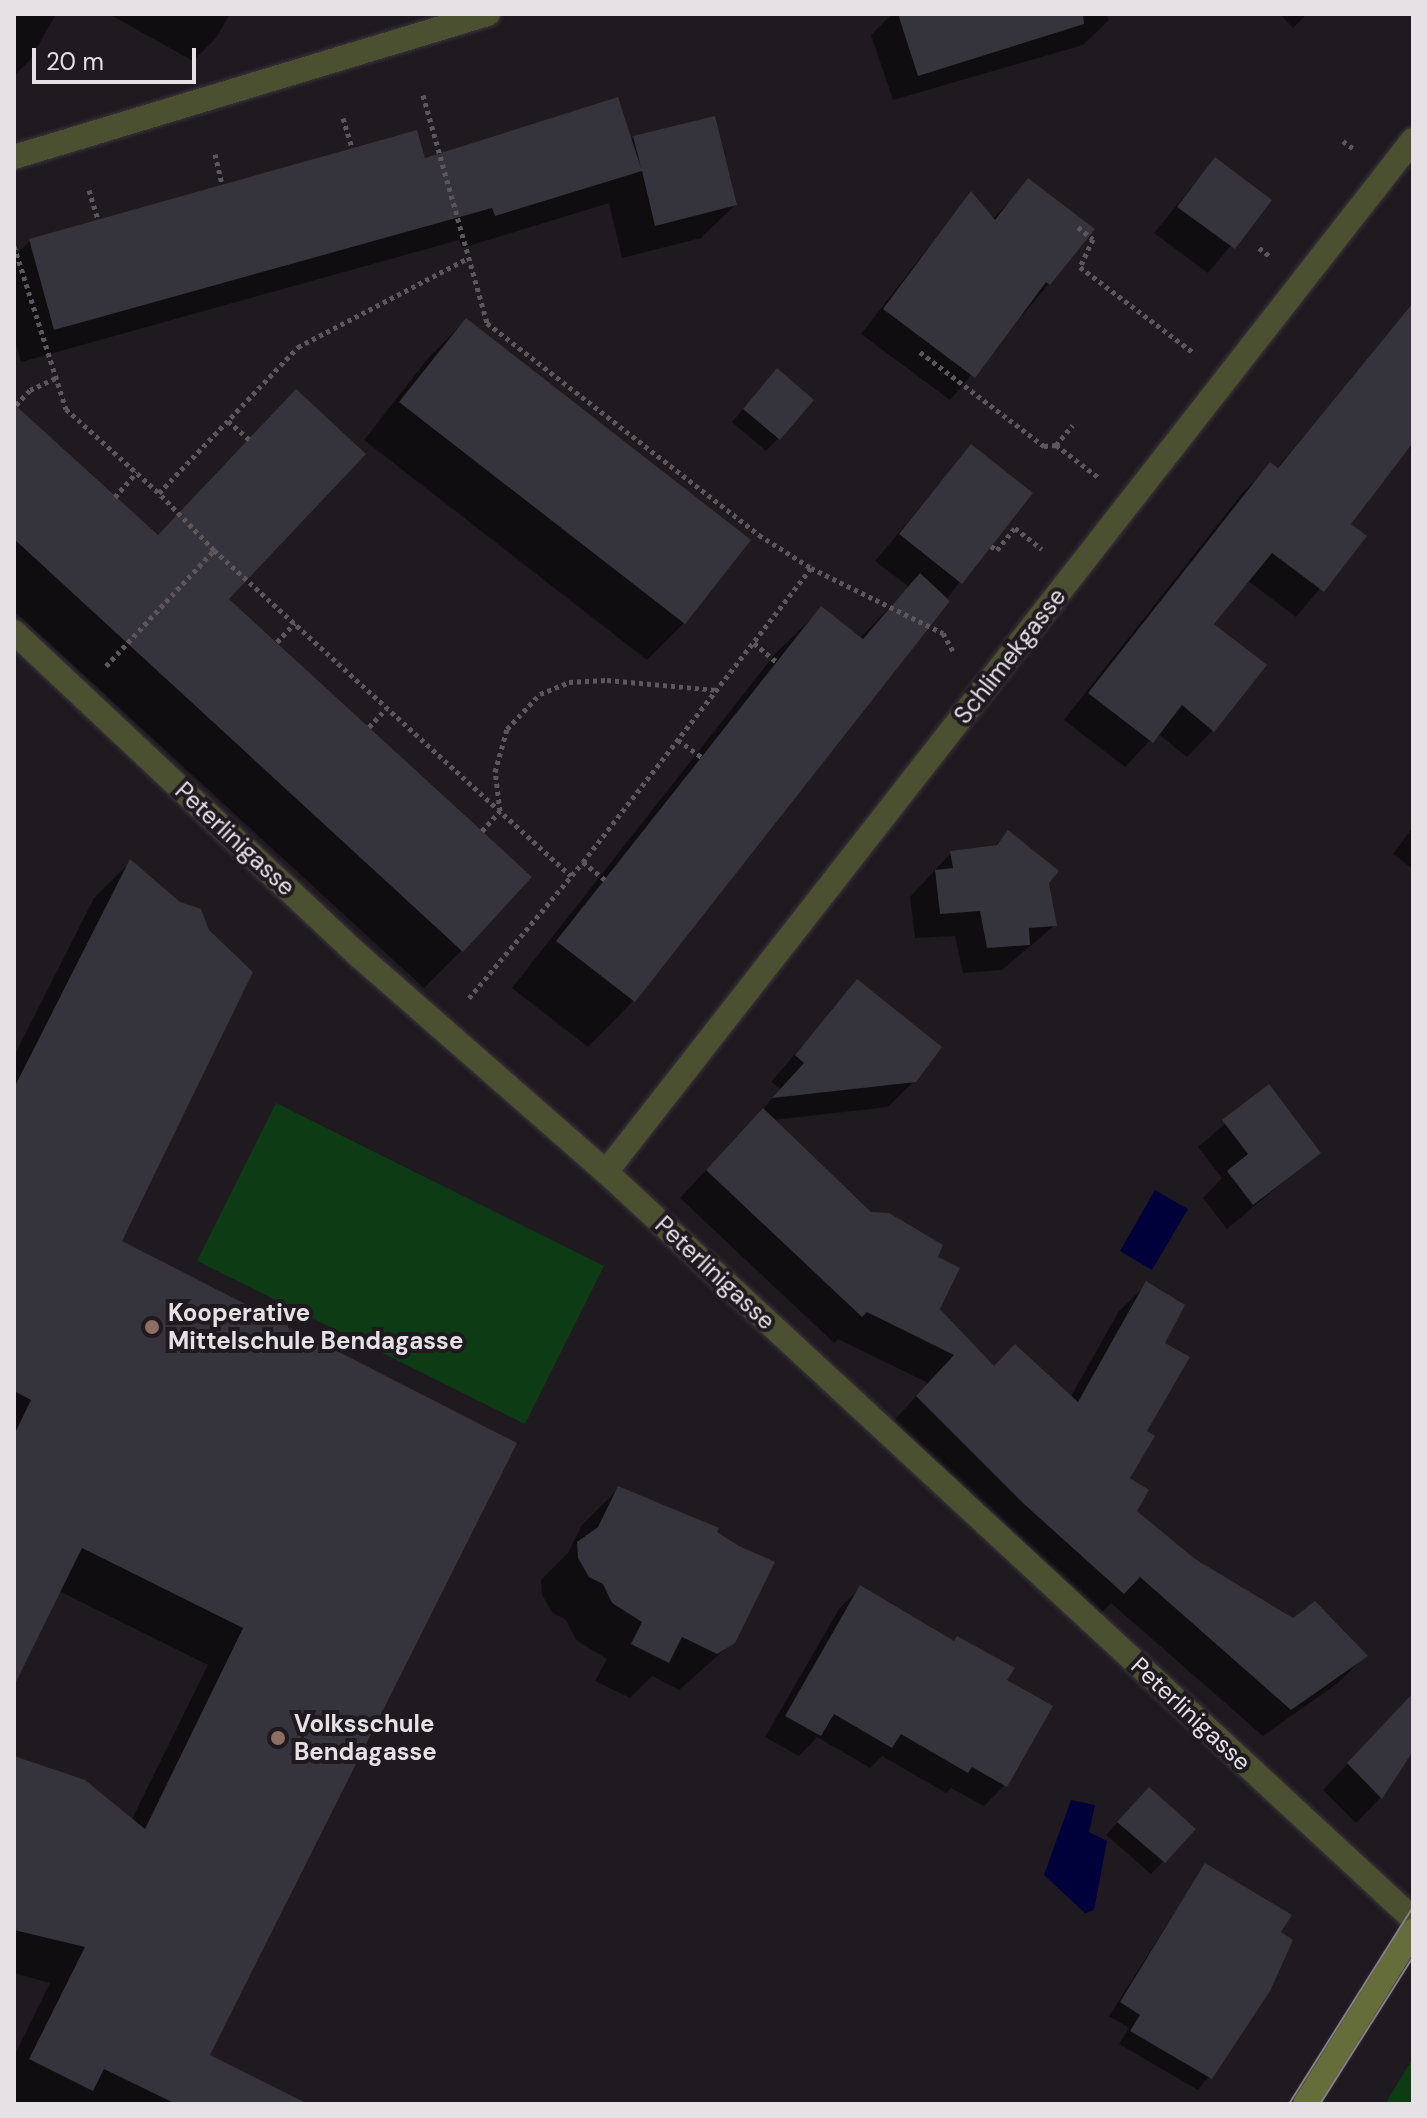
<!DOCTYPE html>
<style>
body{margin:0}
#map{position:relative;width:1427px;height:2118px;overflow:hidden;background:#1f1920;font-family:"DM Sans",sans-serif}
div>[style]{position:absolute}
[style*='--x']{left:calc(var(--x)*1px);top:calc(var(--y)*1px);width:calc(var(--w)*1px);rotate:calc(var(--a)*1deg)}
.green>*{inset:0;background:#0c3b14}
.water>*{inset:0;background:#00013b}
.shadow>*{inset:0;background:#0007}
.building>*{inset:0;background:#35333b}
.path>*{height:5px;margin-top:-2.5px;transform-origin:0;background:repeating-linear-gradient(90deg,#5c575d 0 4px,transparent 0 8px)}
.roads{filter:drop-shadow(0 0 2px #3b353c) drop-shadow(0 0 2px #3b353c)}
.street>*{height:24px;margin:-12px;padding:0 12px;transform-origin:12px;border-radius:12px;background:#4b5031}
.secondary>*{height:24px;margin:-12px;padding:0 12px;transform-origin:12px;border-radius:12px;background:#656d3a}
.tram>*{height:2px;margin:-1px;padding:0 1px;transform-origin:1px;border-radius:1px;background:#858085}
.dots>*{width:22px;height:22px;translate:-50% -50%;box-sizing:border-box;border:4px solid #1f1920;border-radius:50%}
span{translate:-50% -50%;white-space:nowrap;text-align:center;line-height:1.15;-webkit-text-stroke:8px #1f1920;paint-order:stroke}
.street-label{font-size:24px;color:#e5e1e5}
.poi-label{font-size:24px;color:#e5e1e5;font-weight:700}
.left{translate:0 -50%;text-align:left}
.frame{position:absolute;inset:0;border:16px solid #e5e1e5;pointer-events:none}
.scale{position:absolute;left:32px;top:48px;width:164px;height:36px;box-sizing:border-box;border:4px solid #e5e1e5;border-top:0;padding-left:10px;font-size:24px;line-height:28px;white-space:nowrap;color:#e5e1e5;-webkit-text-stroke:6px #1f1920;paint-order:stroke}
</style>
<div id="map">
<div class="green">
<i style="clip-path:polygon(276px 1103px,604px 1266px,525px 1424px,197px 1261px)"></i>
<i style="clip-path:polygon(1413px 2058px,1413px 2104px,1385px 2104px)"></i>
</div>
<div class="water">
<i style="clip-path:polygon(1155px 1190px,1188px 1209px,1152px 1270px,1120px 1251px)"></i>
<i style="clip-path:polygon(1071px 1800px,1095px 1805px,1089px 1832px,1107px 1841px,1094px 1910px,1085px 1913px,1044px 1875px)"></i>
</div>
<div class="shadow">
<i style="clip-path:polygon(14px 14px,56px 14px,30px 60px,14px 76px)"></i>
<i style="clip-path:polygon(109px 14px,230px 14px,216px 38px,193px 61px)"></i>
<i style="clip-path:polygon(892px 14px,1107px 14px,1109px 20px,1083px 45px,893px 100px,871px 35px)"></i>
<i style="clip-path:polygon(1280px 14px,1307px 14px,1293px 28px)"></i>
<i style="clip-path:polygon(634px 138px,735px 205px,701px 238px,622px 258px,609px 203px,462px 248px,459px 240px,21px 362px,14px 336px,14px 256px,30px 241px)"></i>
<i style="clip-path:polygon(1215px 159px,1269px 200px,1208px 273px,1154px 233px)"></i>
<i style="clip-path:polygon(1029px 181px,1049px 284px,950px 400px,861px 334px,970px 194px,992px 220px)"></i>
<i style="clip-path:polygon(466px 320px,748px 541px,684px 623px,647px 660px,364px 440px,429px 357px)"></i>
<i style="clip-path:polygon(1392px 332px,1413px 339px,1413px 444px,1348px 524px,1364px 536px,1296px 617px,1247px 580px,1212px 624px,1213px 730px,1187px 757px,1157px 733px,1125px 767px,1064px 720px,1244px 491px,1271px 465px,1276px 469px)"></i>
<i style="clip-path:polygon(765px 383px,778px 438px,766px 451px,732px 422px)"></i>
<i style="clip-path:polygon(14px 406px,226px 599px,462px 950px,424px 988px,14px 611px)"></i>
<i style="clip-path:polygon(971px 447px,960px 582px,633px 1001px,588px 1047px,512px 988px,775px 654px,821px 609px,859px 639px,909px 587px,875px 561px)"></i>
<i style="clip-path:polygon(1413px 827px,1413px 869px,1393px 854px)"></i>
<i style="clip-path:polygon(1008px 832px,1047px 882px,1055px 925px,1002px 970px,963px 973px,955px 936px,915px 938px,910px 897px,951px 853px,993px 848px)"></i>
<i style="clip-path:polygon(130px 862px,119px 1242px,514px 1444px,208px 2056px,284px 2104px,14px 2104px,14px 2056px,50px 1983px,14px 1973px,14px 1760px,131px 1821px,208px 1665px,59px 1591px,14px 1682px,14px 1056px,94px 898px)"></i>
<i style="clip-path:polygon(857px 982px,914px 1081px,888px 1107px,773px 1120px,870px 1214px,935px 1257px,937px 1309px,993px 1368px,1070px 1398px,1119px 1311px,1147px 1284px,1162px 1343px,1145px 1432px,1127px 1478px,1134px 1511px,1194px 1561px,1293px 1620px,1365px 1656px,1338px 1683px,1263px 1736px,1111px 1603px,1095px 1620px,890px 1425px,928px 1383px,838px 1339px,834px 1343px,680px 1198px,781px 1089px,771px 1082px)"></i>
<i style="clip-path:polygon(1268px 1087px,1319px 1152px,1227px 1229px,1203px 1198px,1222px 1178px,1198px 1147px)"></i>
<i style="clip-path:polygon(619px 1488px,734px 1641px,679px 1690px,652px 1676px,630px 1698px,595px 1681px,607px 1659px,576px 1640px,566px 1620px,553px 1613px,542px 1595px,541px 1580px,568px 1553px,582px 1525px)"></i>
<i style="clip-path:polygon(860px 1588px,953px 1642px,1005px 1681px,1005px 1785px,984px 1806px,951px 1788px,946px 1793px,882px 1756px,870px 1768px,817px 1737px,799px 1756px,765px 1737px,839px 1609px)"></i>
<i style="clip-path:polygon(1413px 1694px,1413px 1747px,1380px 1798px,1356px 1823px,1323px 1790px)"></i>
<i style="clip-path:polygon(1136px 1802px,1194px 1829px,1151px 1874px,1106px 1835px)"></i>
<i style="clip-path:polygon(1205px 1865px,1291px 1941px,1237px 2041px,1198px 2090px,1119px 2044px,1129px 2028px,1109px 2016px)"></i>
</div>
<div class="building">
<i style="clip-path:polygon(898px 14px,1083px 14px,1084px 24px,918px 76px)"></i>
<i style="clip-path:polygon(618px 97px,641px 168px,633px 136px,715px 116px,737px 205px,655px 226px,642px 171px,495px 216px,492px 208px,54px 330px,29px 239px,417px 130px,425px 158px)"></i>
<i style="clip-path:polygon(1215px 157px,1272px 200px,1235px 249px,1177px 207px)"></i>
<i style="clip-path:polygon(1028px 178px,1095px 229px,1050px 285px,1046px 282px,975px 378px,883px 309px,971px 191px,995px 220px)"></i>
<i style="clip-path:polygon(1413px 303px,1413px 443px,1351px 524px,1367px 536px,1324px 592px,1272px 553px,1214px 624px,1267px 665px,1214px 732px,1182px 705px,1153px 743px,1088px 693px,1270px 462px,1278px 468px)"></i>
<i style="clip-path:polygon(466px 318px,751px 540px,685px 624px,399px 402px)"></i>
<i style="clip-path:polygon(777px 368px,814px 400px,780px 440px,743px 409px)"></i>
<i style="clip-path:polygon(296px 389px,366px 454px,229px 599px,532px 877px,463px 952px,14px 539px,14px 404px,158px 535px)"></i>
<i style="clip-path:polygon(971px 444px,1033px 493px,962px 584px,899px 534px)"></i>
<i style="clip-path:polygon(920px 573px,950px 601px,635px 1002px,556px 941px,821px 606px,863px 639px)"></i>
<i style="clip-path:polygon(1008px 830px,1059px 871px,1049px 883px,1057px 926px,1029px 928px,1030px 945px,987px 948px,980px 911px,940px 914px,935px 870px,953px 868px,950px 851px,997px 845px)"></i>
<i style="clip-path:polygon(130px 859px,180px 902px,201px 909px,209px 930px,253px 972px,122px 1241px,517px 1443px,210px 2055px,308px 2104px,176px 2104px,104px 2069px,93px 2091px,29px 2059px,85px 1947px,14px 1930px,14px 1756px,85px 1780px,145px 1829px,243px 1628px,82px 1548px,14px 1686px,14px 1435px,31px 1400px,14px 1391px,14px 1088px)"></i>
<i style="clip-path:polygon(857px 979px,942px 1047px,916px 1082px,772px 1098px,804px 1063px,795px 1055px)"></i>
<i style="clip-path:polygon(1269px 1084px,1321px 1153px,1253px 1205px,1227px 1171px,1248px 1154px,1222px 1120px)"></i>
<i style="clip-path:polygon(763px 1108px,871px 1212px,889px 1213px,943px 1245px,938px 1257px,960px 1268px,940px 1309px,994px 1366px,1015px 1344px,1078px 1402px,1146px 1281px,1185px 1305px,1165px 1343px,1190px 1357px,1147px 1431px,1155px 1436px,1130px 1478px,1149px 1490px,1137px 1511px,1195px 1559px,1293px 1618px,1315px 1601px,1368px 1656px,1291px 1710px,1140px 1577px,1124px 1594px,1024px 1504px,916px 1396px,954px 1355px,867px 1312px,862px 1317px,706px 1170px)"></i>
<i style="clip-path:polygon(618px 1486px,719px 1528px,717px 1532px,739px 1546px,775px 1562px,735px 1643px,717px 1654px,682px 1637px,669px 1663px,631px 1644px,642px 1622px,612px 1603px,603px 1584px,589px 1577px,578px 1558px,577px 1542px,598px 1527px)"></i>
<i style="clip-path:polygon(860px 1585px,954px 1641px,957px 1636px,1015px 1668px,1007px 1680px,1053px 1706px,1007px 1787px,972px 1767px,968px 1773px,901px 1734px,892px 1748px,834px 1714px,821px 1736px,785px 1716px)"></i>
<i style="clip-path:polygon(1413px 1693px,1413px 1751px,1382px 1799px,1347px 1763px)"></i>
<i style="clip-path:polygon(1149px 1787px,1196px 1829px,1165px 1863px,1117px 1822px)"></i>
<i style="clip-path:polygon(1205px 1863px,1292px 1915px,1281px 1932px,1293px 1940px,1270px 1991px,1212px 2079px,1130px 2031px,1140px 2015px,1120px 2002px)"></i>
</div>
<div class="path">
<i style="--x:423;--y:95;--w:237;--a:74.3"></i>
<i style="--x:487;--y:323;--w:345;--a:37.9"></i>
<i style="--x:759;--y:535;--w:62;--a:32.4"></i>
<i style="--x:811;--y:568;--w:147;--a:26.2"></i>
<i style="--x:943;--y:633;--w:21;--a:61"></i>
<i style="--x:343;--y:118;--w:31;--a:73"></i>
<i style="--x:1343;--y:141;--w:14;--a:36"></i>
<i style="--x:215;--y:154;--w:32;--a:77"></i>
<i style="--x:89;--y:190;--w:31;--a:73"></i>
<i style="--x:1078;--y:227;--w:19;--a:39"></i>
<i style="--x:1093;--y:239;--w:31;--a:115"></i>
<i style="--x:1080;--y:267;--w:144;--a:37.1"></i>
<i style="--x:14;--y:246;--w:171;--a:72.3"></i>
<i style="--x:66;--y:409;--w:125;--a:42.1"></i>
<i style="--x:1259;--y:248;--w:15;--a:37"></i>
<i style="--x:920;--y:352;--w:156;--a:37.2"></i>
<i style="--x:1044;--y:446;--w:12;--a:-5"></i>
<i style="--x:1056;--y:445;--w:53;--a:37.3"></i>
<i style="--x:16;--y:405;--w:21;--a:-47"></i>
<i style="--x:30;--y:390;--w:29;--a:-25"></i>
<i style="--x:228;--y:421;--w:28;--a:41"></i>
<i style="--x:1056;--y:445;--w:26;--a:-50"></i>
<i style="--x:115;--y:497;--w:33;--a:-49"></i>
<i style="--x:991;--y:546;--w:7;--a:34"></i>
<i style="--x:997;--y:550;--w:28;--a:-51"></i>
<i style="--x:1015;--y:528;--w:34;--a:38"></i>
<i style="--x:214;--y:550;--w:483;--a:42.4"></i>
<i style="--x:277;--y:642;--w:26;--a:-47"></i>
<i style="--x:754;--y:643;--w:30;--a:40"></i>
<i style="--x:106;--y:666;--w:158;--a:-47"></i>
<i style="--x:214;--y:550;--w:79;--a:-134"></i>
<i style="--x:159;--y:493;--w:202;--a:-46.4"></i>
<i style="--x:298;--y:347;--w:190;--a:-27.6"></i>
<i style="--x:369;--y:727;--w:26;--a:-47"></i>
<i style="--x:678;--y:740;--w:29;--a:36"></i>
<i style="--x:482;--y:831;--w:27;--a:-48"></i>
<i style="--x:500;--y:811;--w:39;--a:-97"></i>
<i style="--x:495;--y:772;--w:45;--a:-74.4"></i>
<i style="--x:507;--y:729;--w:48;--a:-46.7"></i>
<i style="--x:540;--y:694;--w:31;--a:-22"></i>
<i style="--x:569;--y:682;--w:38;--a:-3"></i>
<i style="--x:607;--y:680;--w:109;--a:5.2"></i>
<i style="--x:583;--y:862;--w:28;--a:39"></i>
<i style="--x:469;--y:998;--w:177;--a:-50"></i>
<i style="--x:583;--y:862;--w:372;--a:-52.2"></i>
</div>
<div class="roads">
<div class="street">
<i style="--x:14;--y:157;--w:495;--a:-16.8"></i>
<i style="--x:14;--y:632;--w:472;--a:43.2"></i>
<i style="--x:358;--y:955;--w:330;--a:41.2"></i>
<i style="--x:606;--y:1172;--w:1100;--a:42.79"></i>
<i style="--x:606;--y:1172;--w:1310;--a:-51.98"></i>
</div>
<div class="secondary">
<i style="--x:1305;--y:2104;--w:204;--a:-58"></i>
</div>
</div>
<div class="tram">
<i style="--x:1289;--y:2104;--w:233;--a:-57.8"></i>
<i style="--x:1320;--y:2104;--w:174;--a:-57.7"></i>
</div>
<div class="dots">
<i style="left:152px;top:1327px;background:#8d6e63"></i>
<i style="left:278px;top:1738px;background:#8d6e63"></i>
</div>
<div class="street-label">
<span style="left:1010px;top:656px;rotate:-52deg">Schlimekgasse</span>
<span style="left:235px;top:839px;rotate:43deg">Peterlinigasse</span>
<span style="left:715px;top:1273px;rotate:43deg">Peterlinigasse</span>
<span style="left:1191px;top:1714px;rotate:43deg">Peterlinigasse</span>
</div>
<div class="poi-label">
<span class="left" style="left:168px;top:1327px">Kooperative<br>Mittelschule Bendagasse</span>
<span class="left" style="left:294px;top:1738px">Volksschule<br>Bendagasse</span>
</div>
<div class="frame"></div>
<div class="scale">20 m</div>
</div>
